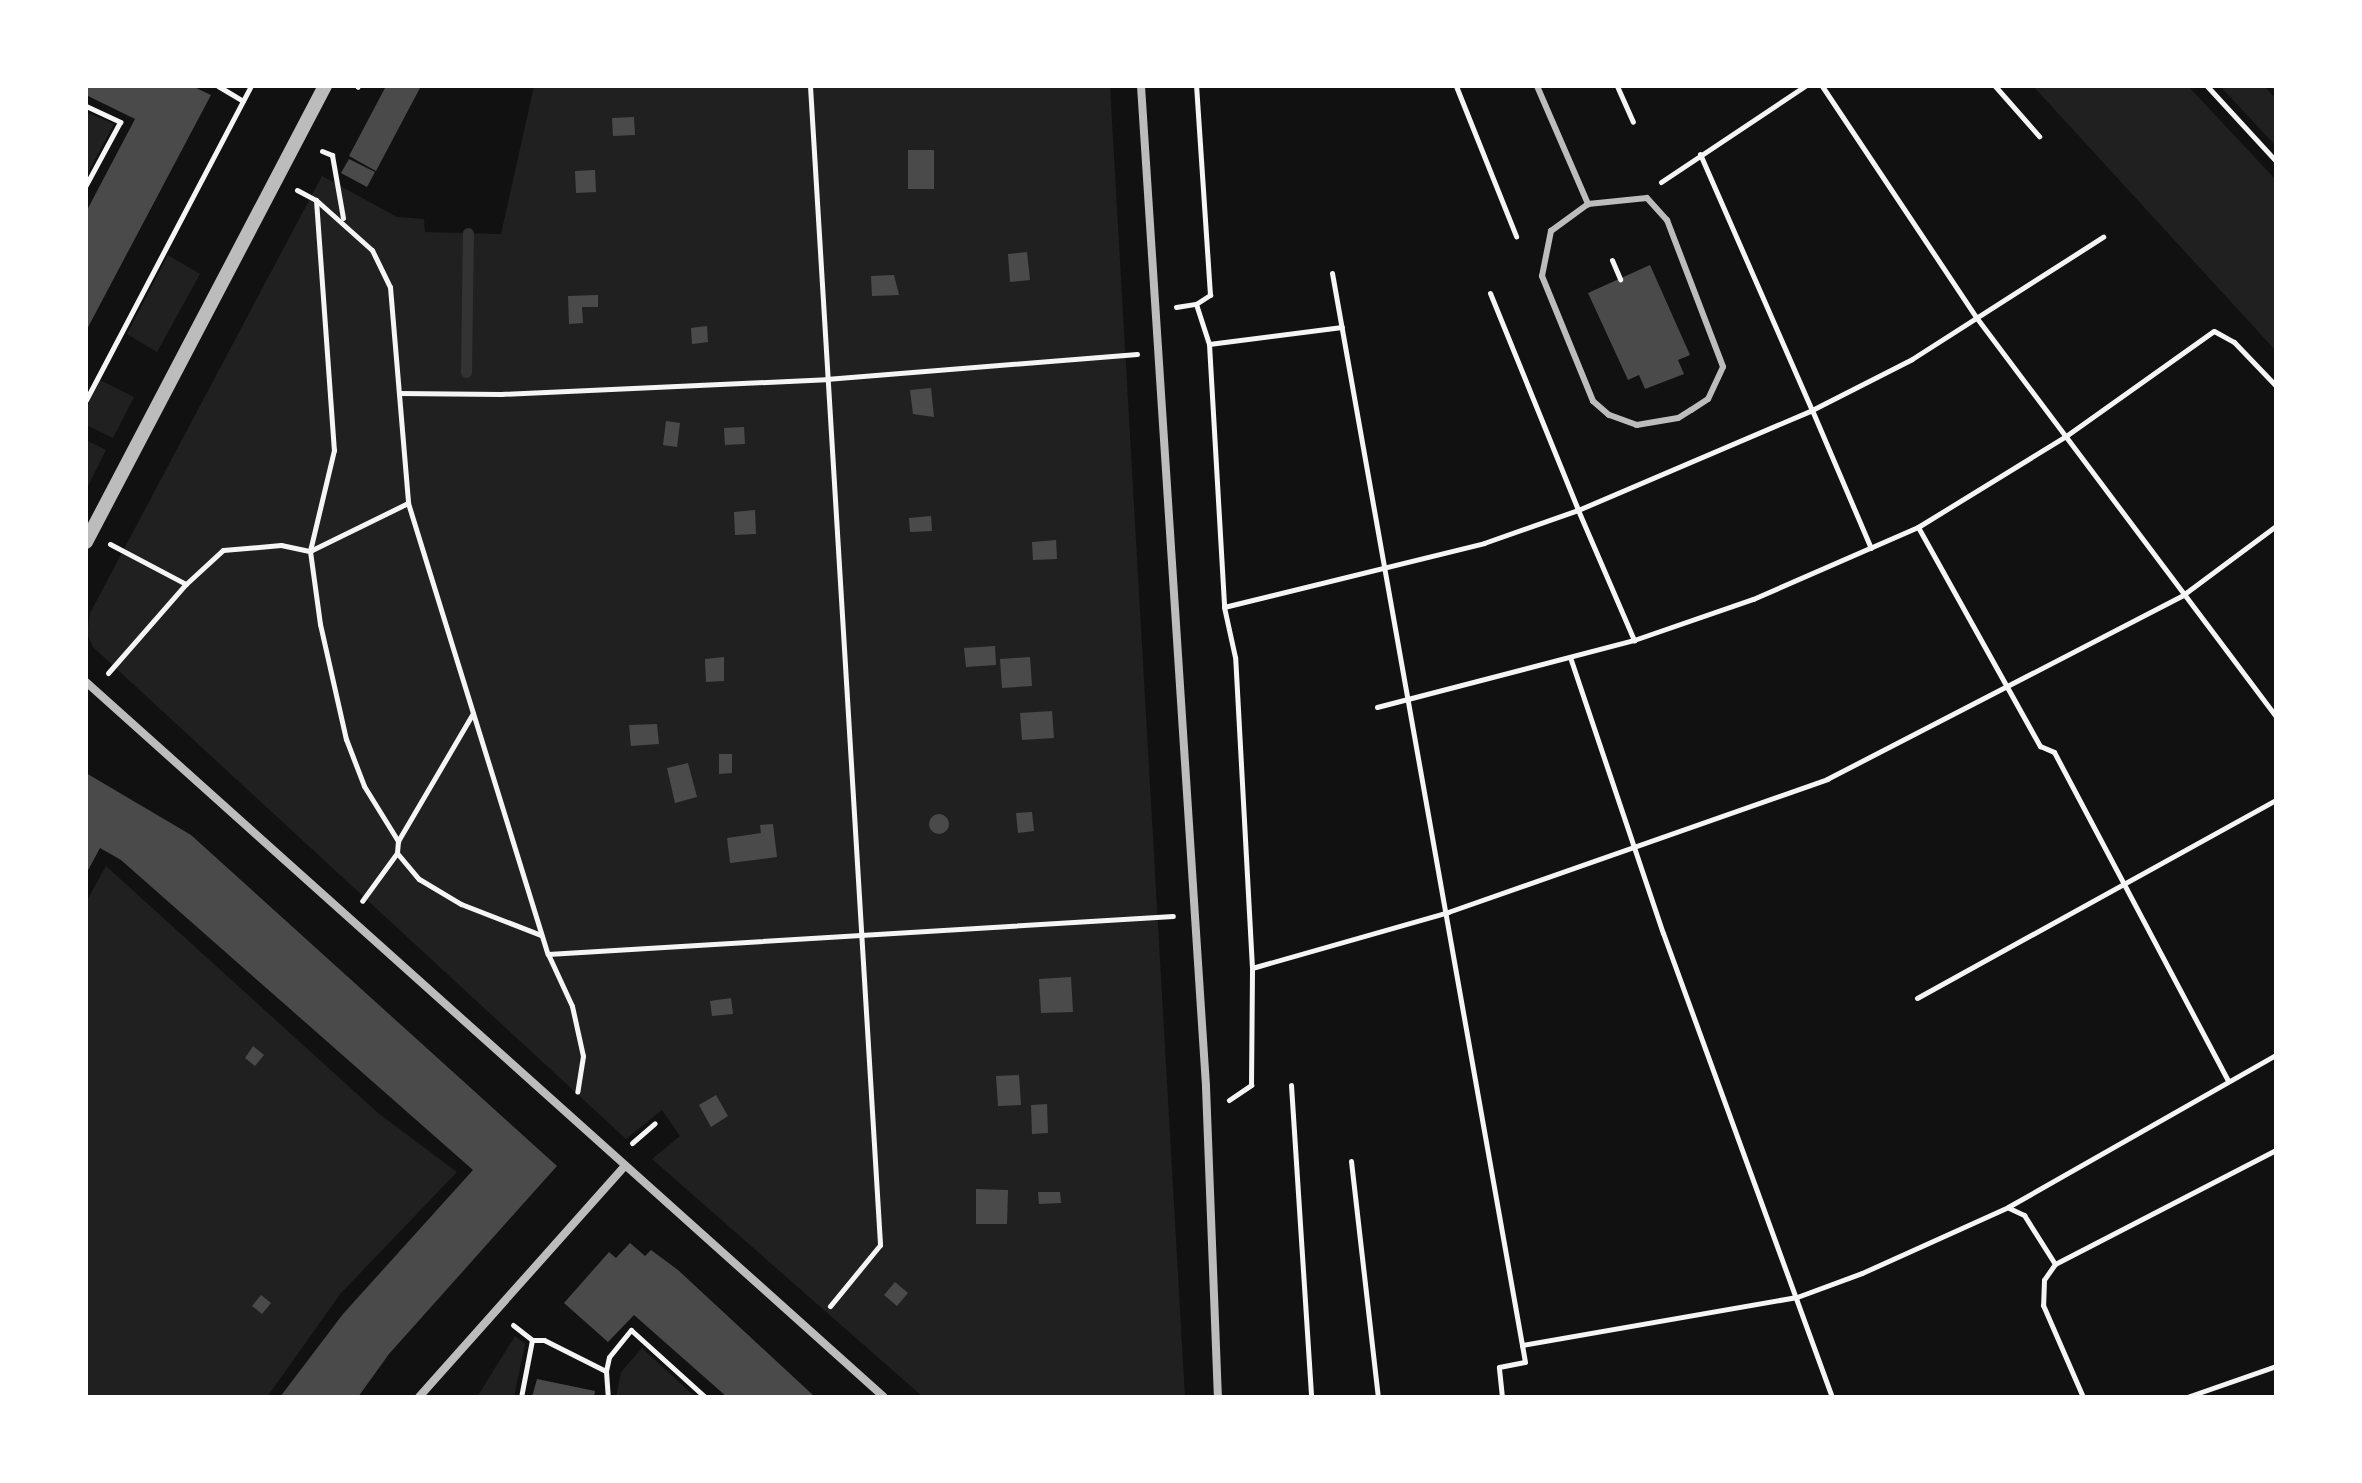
<!DOCTYPE html>
<style>
body{margin:0}
#map{position:relative;width:2362px;height:1483px;overflow:hidden;background:#111;font-family:Quicksand,sans-serif}
div>[style]{position:absolute}
[style*='--x']{left:calc(var(--x)*1px);top:calc(var(--y)*1px);width:calc(var(--w)*1px);rotate:calc(var(--a)*1deg)}
.green>*{inset:0;background:#202020}
.stream>*{height:11px;margin:-5.5px;padding:0 5.5px;transform-origin:5.5px;border-radius:5.5px;background:#333}
.building>*{inset:0;background:#4a4a4a}
.round{border-radius:50%}
.path>*{height:5px;margin:-2.5px;padding:0 2.5px;transform-origin:2.5px;border-radius:2.5px;background:#f5f5f5}
.service>*{height:6px;margin:-3px;padding:0 3px;transform-origin:3px;border-radius:3px;background:#bcbcbc}
.minor>*{height:8px;margin:-4px;padding:0 4px;transform-origin:4px;border-radius:4px;background:#bcbcbc}
.tertiary>*{height:14px;margin:-7px;padding:0 7px;transform-origin:7px;border-radius:7px;background:#bcbcbc}
span{translate:-50% -50%;white-space:nowrap;text-align:center;line-height:1.15;-webkit-text-stroke:6px #fff;paint-order:stroke}
.frame{position:absolute;inset:0;border:88px solid #fff;pointer-events:none}
</style>
<div id="map">
<div class="green">
<i style="clip-path:polygon(534px 86px,1110px 86px,1185px 1397px,923px 1397px,652px 1159px,680px 1136px,662px 1110px,626px 1139px,93px 647px,87px 634px,90px 613px,322px 176px,397px 217px,424px 219px,425px 232px,501px 234px)"></i>
<i style="clip-path:polygon(2033px 86px,2188px 86px,2276px 180px,2276px 351px)"></i>
<i style="clip-path:polygon(2220px 86px,2264px 86px,2276px 99px,2276px 146px)"></i>
<i style="clip-path:polygon(86px 112px,114px 124px,86px 176px)"></i>
<i style="clip-path:polygon(168px 255px,200px 274px,157px 352px,127px 334px)"></i>
<i style="clip-path:polygon(100px 380px,134px 397px,113px 438px,86px 425px,86px 409px)"></i>
<i style="clip-path:polygon(86px 440px,106px 450px,86px 490px)"></i>
<i style="clip-path:polygon(106px 866px,378px 1113px,457px 1172px,341px 1293px,267px 1397px,86px 1397px,86px 902px)"></i>
<i style="clip-path:polygon(515px 1336px,525px 1344px,514px 1397px,477px 1397px)"></i>
<i style="clip-path:polygon(642px 1348px,695px 1397px,616px 1397px,621px 1372px)"></i>
</div>
<div class="stream">
<i style="--x:466;--y:372;--w:139;--a:-89.2"></i>
</div>
<div class="building">
<i style="clip-path:polygon(86px 86px,192px 86px,211px 95px,86px 331px,86px 212px,135px 119px,86px 95px)"></i>
<i style="clip-path:polygon(386px 86px,421px 86px,376px 171px,349px 156px)"></i>
<i style="clip-path:polygon(634px 117px,635px 135px,613px 136px,612px 118px)"></i>
<i style="clip-path:polygon(908px 150px,934px 150px,934px 189px,908px 189px)"></i>
<i style="clip-path:polygon(349px 159px,375px 172px,367px 187px,341px 173px)"></i>
<i style="clip-path:polygon(595px 170px,596px 192px,576px 193px,575px 171px)"></i>
<i style="clip-path:polygon(1027px 252px,1030px 280px,1010px 282px,1008px 254px)"></i>
<i style="clip-path:polygon(1650px 265px,1690px 355px,1678px 360px,1684px 374px,1645px 389px,1639px 375px,1628px 380px,1588px 293px)"></i>
<i style="clip-path:polygon(894px 275px,899px 295px,872px 296px,871px 276px)"></i>
<i style="clip-path:polygon(598px 295px,598px 307px,582px 307px,583px 323px,569px 324px,568px 296px)"></i>
<i style="clip-path:polygon(707px 326px,708px 342px,692px 344px,691px 328px)"></i>
<i style="clip-path:polygon(931px 388px,934px 417px,913px 414px,910px 390px)"></i>
<i style="clip-path:polygon(666px 421px,680px 423px,677px 447px,663px 445px)"></i>
<i style="clip-path:polygon(744px 427px,745px 444px,725px 445px,724px 428px)"></i>
<i style="clip-path:polygon(755px 510px,756px 534px,735px 535px,734px 512px)"></i>
<i style="clip-path:polygon(931px 516px,932px 531px,910px 532px,909px 518px)"></i>
<i style="clip-path:polygon(1056px 540px,1057px 559px,1033px 560px,1032px 542px)"></i>
<i style="clip-path:polygon(995px 646px,996px 665px,966px 667px,964px 648px)"></i>
<i style="clip-path:polygon(724px 657px,724px 681px,706px 682px,705px 659px)"></i>
<i style="clip-path:polygon(1030px 657px,1032px 686px,1002px 688px,1000px 659px)"></i>
<i style="clip-path:polygon(1052px 711px,1054px 738px,1022px 740px,1020px 713px)"></i>
<i style="clip-path:polygon(657px 724px,659px 744px,631px 746px,629px 725px)"></i>
<i style="clip-path:polygon(719px 754px,732px 754px,732px 773px,719px 774px)"></i>
<i style="clip-path:polygon(688px 763px,697px 797px,675px 803px,667px 768px)"></i>
<i style="clip-path:polygon(86px 773px,191px 835px,557px 1166px,389px 1354px,358px 1397px,280px 1397px,343px 1314px,473px 1170px,121px 860px,100px 848px,86px 874px)"></i>
<i style="clip-path:polygon(1032px 812px,1034px 831px,1018px 833px,1016px 813px)"></i>
<i class="round" style="left:929px;top:814px;width:20px;height:20px"></i>
<i style="clip-path:polygon(773px 824px,777px 857px,730px 863px,727px 838px,761px 833px,760px 825px)"></i>
<i style="clip-path:polygon(1071px 977px,1073px 1012px,1041px 1013px,1039px 979px)"></i>
<i style="clip-path:polygon(731px 998px,733px 1014px,712px 1016px,710px 1001px)"></i>
<i style="clip-path:polygon(253px 1046px,264px 1055px,255px 1066px,245px 1058px)"></i>
<i style="clip-path:polygon(1019px 1075px,1021px 1105px,998px 1106px,996px 1076px)"></i>
<i style="clip-path:polygon(716px 1095px,728px 1116px,711px 1127px,699px 1105px)"></i>
<i style="clip-path:polygon(1047px 1104px,1048px 1133px,1032px 1134px,1031px 1105px)"></i>
<i style="clip-path:polygon(976px 1189px,1008px 1190px,1007px 1224px,976px 1224px)"></i>
<i style="clip-path:polygon(1038px 1192px,1060px 1192px,1061px 1203px,1039px 1204px)"></i>
<i style="clip-path:polygon(630px 1243px,645px 1256px,651px 1250px,678px 1270px,815px 1397px,727px 1397px,634px 1315px,608px 1342px,564px 1303px,609px 1252px,616px 1258px)"></i>
<i style="clip-path:polygon(895px 1282px,908px 1293px,897px 1306px,884px 1295px)"></i>
<i style="clip-path:polygon(261px 1295px,271px 1303px,262px 1314px,252px 1306px)"></i>
<i style="clip-path:polygon(537px 1379px,595px 1391px,594px 1397px,532px 1397px)"></i>
</div>
<div class="path">
<i style="--x:218;--y:86;--w:29;--a:31"></i>
<i style="--x:357;--y:86;--w:1;--a:45"></i>
<i style="--x:810;--y:86;--w:1161;--a:86.54"></i>
<i style="--x:880;--y:1245;--w:79;--a:129.3"></i>
<i style="--x:1456;--y:86;--w:162;--a:68.2"></i>
<i style="--x:1617;--y:86;--w:39;--a:66"></i>
<i style="--x:1822;--y:86;--w:278;--a:56.3"></i>
<i style="--x:1976;--y:317;--w:500;--a:53.1"></i>
<i style="--x:1995;--y:86;--w:67;--a:48.7"></i>
<i style="--x:2207;--y:86;--w:102;--a:47.4"></i>
<i style="--x:2275;--y:86;--w:1;--a:45"></i>
<i style="--x:86;--y:106;--w:38;--a:25"></i>
<i style="--x:120;--y:122;--w:72;--a:118.4"></i>
<i style="--x:322;--y:151;--w:11;--a:22"></i>
<i style="--x:332;--y:155;--w:64;--a:80.1"></i>
<i style="--x:1700;--y:154;--w:279;--a:66.4"></i>
<i style="--x:1812;--y:410;--w:112;--a:-27"></i>
<i style="--x:1912;--y:359;--w:227;--a:-32.6"></i>
<i style="--x:1661;--y:182;--w:173;--a:-33.7"></i>
<i style="--x:297;--y:190;--w:21;--a:28"></i>
<i style="--x:316;--y:200;--w:251;--a:85.9"></i>
<i style="--x:334;--y:450;--w:104;--a:103.4"></i>
<i style="--x:310;--y:551;--w:74;--a:82.2"></i>
<i style="--x:320;--y:624;--w:118;--a:77.3"></i>
<i style="--x:346;--y:739;--w:50;--a:69"></i>
<i style="--x:364;--y:786;--w:65;--a:58.3"></i>
<i style="--x:398;--y:841;--w:12;--a:95"></i>
<i style="--x:397;--y:853;--w:59;--a:126.1"></i>
<i style="--x:316;--y:200;--w:75;--a:41.8"></i>
<i style="--x:372;--y:250;--w:41;--a:64.1"></i>
<i style="--x:390;--y:287;--w:217;--a:85.2"></i>
<i style="--x:408;--y:503;--w:472;--a:72.8"></i>
<i style="--x:548;--y:954;--w:57;--a:65.2"></i>
<i style="--x:572;--y:1006;--w:51;--a:77.6"></i>
<i style="--x:583;--y:1056;--w:36;--a:99"></i>
<i style="--x:1612;--y:260;--w:21;--a:67"></i>
<i style="--x:1332;--y:273;--w:1089;--a:79.95"></i>
<i style="--x:1522;--y:1345;--w:279;--a:-9.9"></i>
<i style="--x:1797;--y:1297;--w:69;--a:-20.3"></i>
<i style="--x:1862;--y:1273;--w:160;--a:-24.3"></i>
<i style="--x:2008;--y:1207;--w:308;--a:-29.6"></i>
<i style="--x:1490;--y:293;--w:234;--a:67.9"></i>
<i style="--x:1578;--y:510;--w:254;--a:-23.1"></i>
<i style="--x:1812;--y:410;--w:150;--a:66.9"></i>
<i style="--x:1196;--y:304;--w:42;--a:72"></i>
<i style="--x:1209;--y:344;--w:263;--a:86.7"></i>
<i style="--x:1176;--y:307;--w:20;--a:-9"></i>
<i style="--x:1196;--y:304;--w:17;--a:-33"></i>
<i style="--x:1210;--y:295;--w:209;--a:-93.8"></i>
<i style="--x:1209;--y:344;--w:134;--a:-7.3"></i>
<i style="--x:399;--y:393;--w:102;--a:0.6"></i>
<i style="--x:501;--y:394;--w:325;--a:-2.6"></i>
<i style="--x:826;--y:379;--w:312;--a:-4.6"></i>
<i style="--x:86;--y:400;--w:355;--a:-62.3"></i>
<i style="--x:1918;--y:527;--w:251;--a:60.9"></i>
<i style="--x:2040;--y:746;--w:15;--a:23"></i>
<i style="--x:2054;--y:752;--w:372;--a:62.1"></i>
<i style="--x:110;--y:544;--w:86;--a:27.8"></i>
<i style="--x:186;--y:584;--w:50;--a:-42.6"></i>
<i style="--x:223;--y:550;--w:58;--a:-4.9"></i>
<i style="--x:281;--y:545;--w:30;--a:12"></i>
<i style="--x:310;--y:551;--w:109;--a:-26.1"></i>
<i style="--x:1571;--y:660;--w:288;--a:71.4"></i>
<i style="--x:1663;--y:933;--w:494;--a:70"></i>
<i style="--x:108;--y:673;--w:118;--a:-48.8"></i>
<i style="--x:1377;--y:707;--w:266;--a:-14.6"></i>
<i style="--x:1634;--y:640;--w:126;--a:-19"></i>
<i style="--x:1753;--y:599;--w:180;--a:-23.6"></i>
<i style="--x:1918;--y:527;--w:174;--a:-31.6"></i>
<i style="--x:2066;--y:436;--w:181;--a:-35.4"></i>
<i style="--x:2214;--y:331;--w:23;--a:29"></i>
<i style="--x:2234;--y:342;--w:61;--a:46.3"></i>
<i style="--x:398;--y:841;--w:148;--a:-59.6"></i>
<i style="--x:397;--y:853;--w:34;--a:50"></i>
<i style="--x:419;--y:879;--w:49;--a:30.8"></i>
<i style="--x:461;--y:904;--w:86;--a:21.2"></i>
<i style="--x:548;--y:954;--w:626;--a:-3.48"></i>
<i style="--x:1252;--y:968;--w:204;--a:-15.9"></i>
<i style="--x:1448;--y:912;--w:402;--a:-19.3"></i>
<i style="--x:1827;--y:779;--w:401;--a:-27.3"></i>
<i style="--x:2183;--y:595;--w:116;--a:-36.6"></i>
<i style="--x:1917;--y:998;--w:410;--a:-28.9"></i>
<i style="--x:1291;--y:1085;--w:313;--a:86.3"></i>
<i style="--x:1229;--y:1100;--w:27;--a:-34"></i>
<i style="--x:1251;--y:1085;--w:117;--a:-89.5"></i>
<i style="--x:1252;--y:968;--w:311;--a:-93.1"></i>
<i style="--x:1235;--y:657;--w:51;--a:-102.4"></i>
<i style="--x:1224;--y:607;--w:268;--a:-13.8"></i>
<i style="--x:1484;--y:543;--w:100;--a:-19.3"></i>
<i style="--x:1578;--y:510;--w:142;--a:66.7"></i>
<i style="--x:632;--y:1143;--w:30;--a:-41"></i>
<i style="--x:1351;--y:1161;--w:238;--a:83.5"></i>
<i style="--x:2009;--y:1208;--w:17;--a:25"></i>
<i style="--x:2024;--y:1215;--w:58;--a:57.7"></i>
<i style="--x:2055;--y:1264;--w:249;--a:-27.3"></i>
<i style="--x:2055;--y:1264;--w:19;--a:125"></i>
<i style="--x:2044;--y:1280;--w:25;--a:92"></i>
<i style="--x:2043;--y:1305;--w:100;--a:66.5"></i>
<i style="--x:513;--y:1325;--w:24;--a:38"></i>
<i style="--x:532;--y:1340;--w:58;--a:100.9"></i>
<i style="--x:533;--y:1340;--w:11;--a:0"></i>
<i style="--x:544;--y:1340;--w:69;--a:26.6"></i>
<i style="--x:606;--y:1371;--w:26;--a:86"></i>
<i style="--x:606;--y:1371;--w:14;--a:-78"></i>
<i style="--x:609;--y:1357;--w:35;--a:-51"></i>
<i style="--x:631;--y:1330;--w:100;--a:42.2"></i>
<i style="--x:1502;--y:1397;--w:30;--a:-96"></i>
<i style="--x:1499;--y:1367;--w:26;--a:-11"></i>
<i style="--x:1525;--y:1362;--w:17;--a:-100"></i>
<i style="--x:2187;--y:1397;--w:94;--a:-19.2"></i>
</div>
<div class="service">
<i style="--x:1537;--y:86;--w:129;--a:66.6"></i>
<i style="--x:1647;--y:198;--w:30;--a:48"></i>
<i style="--x:1667;--y:220;--w:157;--a:69.1"></i>
<i style="--x:1723;--y:367;--w:35;--a:115"></i>
<i style="--x:1708;--y:399;--w:20;--a:147"></i>
<i style="--x:1691;--y:410;--w:15;--a:148"></i>
<i style="--x:1678;--y:418;--w:42;--a:170.3"></i>
<i style="--x:1637;--y:425;--w:30;--a:-160"></i>
<i style="--x:1609;--y:415;--w:21;--a:-139"></i>
<i style="--x:1593;--y:401;--w:135;--a:-112.2"></i>
<i style="--x:1542;--y:276;--w:46;--a:-78.7"></i>
<i style="--x:1551;--y:231;--w:46;--a:-36.1"></i>
<i style="--x:1588;--y:204;--w:59;--a:-5.8"></i>
</div>
<div class="minor">
<i style="--x:1141;--y:86;--w:1003;--a:86.28"></i>
<i style="--x:1206;--y:1087;--w:310;--a:87.8"></i>
<i style="--x:86;--y:682;--w:1071;--a:41.86"></i>
<i style="--x:419;--y:1397;--w:308;--a:-48.3"></i>
</div>
<div class="tertiary">
<i style="--x:86;--y:542;--w:515;--a:-62.34"></i>
</div>
<div class="frame"></div>
</div>
